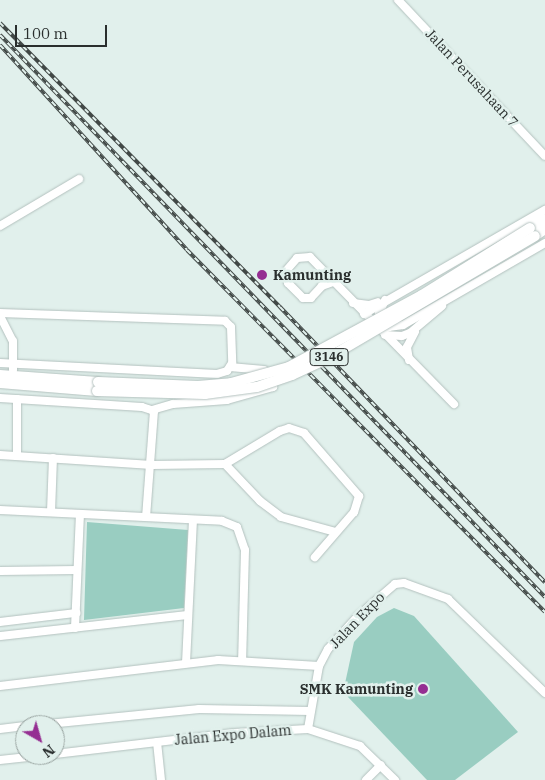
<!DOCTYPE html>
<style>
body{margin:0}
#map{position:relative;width:545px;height:780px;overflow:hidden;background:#e1f0ec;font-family:"IBM Plex Serif",serif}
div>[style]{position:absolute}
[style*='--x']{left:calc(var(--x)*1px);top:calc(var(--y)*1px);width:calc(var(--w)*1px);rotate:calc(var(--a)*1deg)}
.green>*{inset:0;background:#99cdc1}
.roads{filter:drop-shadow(0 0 1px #b3c1be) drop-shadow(0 0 1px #b3c1be)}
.minor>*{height:8px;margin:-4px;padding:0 4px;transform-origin:4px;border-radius:4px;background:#fff}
.major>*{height:10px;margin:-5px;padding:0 5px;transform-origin:5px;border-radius:5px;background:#fff}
.rail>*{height:4px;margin-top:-2px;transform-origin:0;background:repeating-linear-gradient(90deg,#e1f0ec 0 5.5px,#414846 0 11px);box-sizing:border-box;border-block:1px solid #414846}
.bridges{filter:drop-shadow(0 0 1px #b3c1be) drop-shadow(0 0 1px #b3c1be)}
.major-bridge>*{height:10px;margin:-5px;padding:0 5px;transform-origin:5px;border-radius:5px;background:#fff}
.dots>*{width:14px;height:14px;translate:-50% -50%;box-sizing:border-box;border:2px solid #e1f0ec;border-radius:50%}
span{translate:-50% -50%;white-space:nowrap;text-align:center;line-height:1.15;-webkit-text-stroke:5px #e1f0ec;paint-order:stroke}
.shield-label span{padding:1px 4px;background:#e1f0ec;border:1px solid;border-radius:4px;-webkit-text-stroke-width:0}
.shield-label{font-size:12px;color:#2a2f2e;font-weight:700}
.street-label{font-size:14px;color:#2a2f2e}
.poi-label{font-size:14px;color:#2a2f2e;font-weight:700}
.left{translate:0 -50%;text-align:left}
.right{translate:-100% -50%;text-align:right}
.north{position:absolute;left:15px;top:715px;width:50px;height:50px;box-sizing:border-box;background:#e1f0ec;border:1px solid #98a3a0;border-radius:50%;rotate:142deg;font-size:14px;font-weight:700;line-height:20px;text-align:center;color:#2a2f2e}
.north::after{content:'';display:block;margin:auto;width:18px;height:22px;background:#952e92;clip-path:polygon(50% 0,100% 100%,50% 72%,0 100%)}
.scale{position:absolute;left:15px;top:25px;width:92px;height:22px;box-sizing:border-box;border:2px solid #2a2f2e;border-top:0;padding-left:6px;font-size:15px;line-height:18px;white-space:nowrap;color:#2a2f2e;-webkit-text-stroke:4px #e1f0ec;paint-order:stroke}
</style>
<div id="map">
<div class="green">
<i style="clip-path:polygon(87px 522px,188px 530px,184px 608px,84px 620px)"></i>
<i style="clip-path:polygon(394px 608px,414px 616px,518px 732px,455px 780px,427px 780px,348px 697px,344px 688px,354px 642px,377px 617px)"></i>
</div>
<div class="roads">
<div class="minor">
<i style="--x:398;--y:0;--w:214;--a:46.7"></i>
<i style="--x:0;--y:226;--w:92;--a:-30.7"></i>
<i style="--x:333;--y:282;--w:12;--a:160"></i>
<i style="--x:322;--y:286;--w:16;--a:133"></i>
<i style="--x:311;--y:298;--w:8;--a:180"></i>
<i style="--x:303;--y:298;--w:21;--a:-135"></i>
<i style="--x:288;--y:283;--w:11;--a:-105"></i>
<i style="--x:285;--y:272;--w:18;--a:-49"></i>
<i style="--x:297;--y:258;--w:13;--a:-4"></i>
<i style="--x:310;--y:257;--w:206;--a:45.6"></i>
<i style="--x:385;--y:300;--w:15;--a:113"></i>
<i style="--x:379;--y:314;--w:10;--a:66"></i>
<i style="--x:383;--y:323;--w:7;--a:34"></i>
<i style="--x:389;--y:327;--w:14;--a:-8"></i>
<i style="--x:403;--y:325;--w:164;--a:-30"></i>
<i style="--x:353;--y:303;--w:16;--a:7"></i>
<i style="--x:369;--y:305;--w:9;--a:-18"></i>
<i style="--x:0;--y:313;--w:225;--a:2"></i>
<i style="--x:225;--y:321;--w:8;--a:45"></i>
<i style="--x:231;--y:327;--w:36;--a:88"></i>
<i style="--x:232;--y:363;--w:9;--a:122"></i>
<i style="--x:227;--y:371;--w:10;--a:163"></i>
<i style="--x:217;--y:374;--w:217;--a:-177.1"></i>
<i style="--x:364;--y:314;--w:209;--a:-29.9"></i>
<i style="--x:0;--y:316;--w:28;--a:63"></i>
<i style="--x:13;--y:341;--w:29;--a:90"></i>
<i style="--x:385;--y:335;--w:17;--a:3"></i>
<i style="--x:402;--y:336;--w:9;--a:-21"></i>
<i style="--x:410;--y:333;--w:42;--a:-40.2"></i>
<i style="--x:409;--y:360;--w:13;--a:-99"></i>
<i style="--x:407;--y:347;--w:17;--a:-62"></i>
<i style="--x:0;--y:398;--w:142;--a:3.6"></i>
<i style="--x:142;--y:407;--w:13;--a:18"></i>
<i style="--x:154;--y:411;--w:106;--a:94.3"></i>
<i style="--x:17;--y:399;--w:57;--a:90"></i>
<i style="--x:152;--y:410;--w:22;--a:-16"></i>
<i style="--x:173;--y:404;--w:54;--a:-4.2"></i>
<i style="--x:227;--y:400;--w:48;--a:-15.8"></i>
<i style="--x:273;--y:387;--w:19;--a:-118"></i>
<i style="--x:264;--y:370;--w:34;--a:-175"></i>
<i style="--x:0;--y:455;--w:152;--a:3.8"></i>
<i style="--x:152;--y:465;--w:73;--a:-0.8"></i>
<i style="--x:225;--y:464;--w:51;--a:46.6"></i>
<i style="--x:260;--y:501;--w:26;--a:37"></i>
<i style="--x:281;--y:517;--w:56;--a:15.5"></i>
<i style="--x:225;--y:464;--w:64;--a:-31"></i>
<i style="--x:280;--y:431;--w:9;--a:-18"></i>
<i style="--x:289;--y:428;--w:16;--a:18"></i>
<i style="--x:304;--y:433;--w:84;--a:48.9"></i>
<i style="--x:359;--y:496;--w:17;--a:107"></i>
<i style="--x:354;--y:512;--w:60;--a:130.9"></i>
<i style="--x:0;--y:510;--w:222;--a:2.8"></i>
<i style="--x:222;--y:521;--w:16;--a:22"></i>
<i style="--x:237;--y:527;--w:24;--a:71"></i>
<i style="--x:245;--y:550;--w:111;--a:91.5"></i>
<i style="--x:51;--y:512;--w:54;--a:-87.9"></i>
<i style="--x:0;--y:571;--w:77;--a:-0.7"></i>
<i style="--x:0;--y:622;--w:77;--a:-6.8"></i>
<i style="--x:75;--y:628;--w:114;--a:-87.5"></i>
<i style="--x:0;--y:636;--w:189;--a:-6.4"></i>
<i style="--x:186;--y:663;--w:143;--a:-87.2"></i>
<i style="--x:0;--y:686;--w:220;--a:-6.8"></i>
<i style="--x:218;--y:660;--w:101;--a:3.4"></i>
<i style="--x:38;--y:725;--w:162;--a:-5.7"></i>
<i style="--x:199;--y:709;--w:111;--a:1"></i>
<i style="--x:0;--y:729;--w:25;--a:-7"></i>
<i style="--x:308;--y:729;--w:64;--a:-80.1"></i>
<i style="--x:319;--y:666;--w:19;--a:-62"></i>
<i style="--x:328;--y:649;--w:45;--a:-47.7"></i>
<i style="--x:358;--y:616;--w:49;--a:-40.9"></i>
<i style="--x:395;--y:584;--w:9;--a:-6"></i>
<i style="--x:404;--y:583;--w:47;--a:20"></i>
<i style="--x:448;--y:599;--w:135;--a:44.1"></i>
<i style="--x:157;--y:742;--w:38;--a:84"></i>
<i style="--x:55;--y:754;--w:180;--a:-6.7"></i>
<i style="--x:234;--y:733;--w:74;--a:-3.1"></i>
<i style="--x:308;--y:729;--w:55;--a:18.1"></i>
<i style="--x:360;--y:746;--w:49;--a:44.2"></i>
<i style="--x:0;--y:760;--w:47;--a:-6.1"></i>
<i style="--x:366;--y:780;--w:21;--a:-45"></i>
</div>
<div class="major">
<i style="--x:530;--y:228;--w:17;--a:-31"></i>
<i style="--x:535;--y:236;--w:12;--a:-35"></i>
<i style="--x:0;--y:375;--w:98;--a:4.1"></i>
<i style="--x:0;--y:383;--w:97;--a:4.7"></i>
</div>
</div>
<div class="rail">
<i style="--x:0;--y:23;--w:399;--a:45.4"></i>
<i style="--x:280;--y:307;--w:382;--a:46.1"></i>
<i style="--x:0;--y:35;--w:783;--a:45.88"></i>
<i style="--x:0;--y:45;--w:277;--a:47.6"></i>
<i style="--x:187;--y:250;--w:509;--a:45.32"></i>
</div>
<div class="bridges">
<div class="major-bridge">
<i style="--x:98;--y:382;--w:100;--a:2.3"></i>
<i style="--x:198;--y:386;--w:33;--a:-5"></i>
<i style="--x:231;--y:383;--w:60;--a:-15.4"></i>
<i style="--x:289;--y:367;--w:151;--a:-28.4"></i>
<i style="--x:422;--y:295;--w:127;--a:-31.8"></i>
<i style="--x:97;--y:391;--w:108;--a:1.6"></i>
<i style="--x:205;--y:394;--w:52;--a:-7.7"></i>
<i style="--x:257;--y:387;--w:37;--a:-19"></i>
<i style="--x:292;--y:375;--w:40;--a:-25"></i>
<i style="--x:328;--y:358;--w:240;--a:-30.5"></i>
</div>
</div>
<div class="dots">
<i style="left:262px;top:275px;background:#952e92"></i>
<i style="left:423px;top:689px;background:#952e92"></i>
</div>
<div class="shield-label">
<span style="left:329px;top:357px">3146</span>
</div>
<div class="street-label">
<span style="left:472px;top:78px;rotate:47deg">Jalan Perusahaan 7</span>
<span style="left:357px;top:620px;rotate:-46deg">Jalan Expo</span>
<span style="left:233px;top:735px;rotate:-5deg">Jalan Expo Dalam</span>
</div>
<div class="poi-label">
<span class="left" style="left:273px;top:275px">Kamunting</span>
<span class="right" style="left:413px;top:689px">SMK Kamunting</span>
</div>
<div class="north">N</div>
<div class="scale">100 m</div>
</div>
